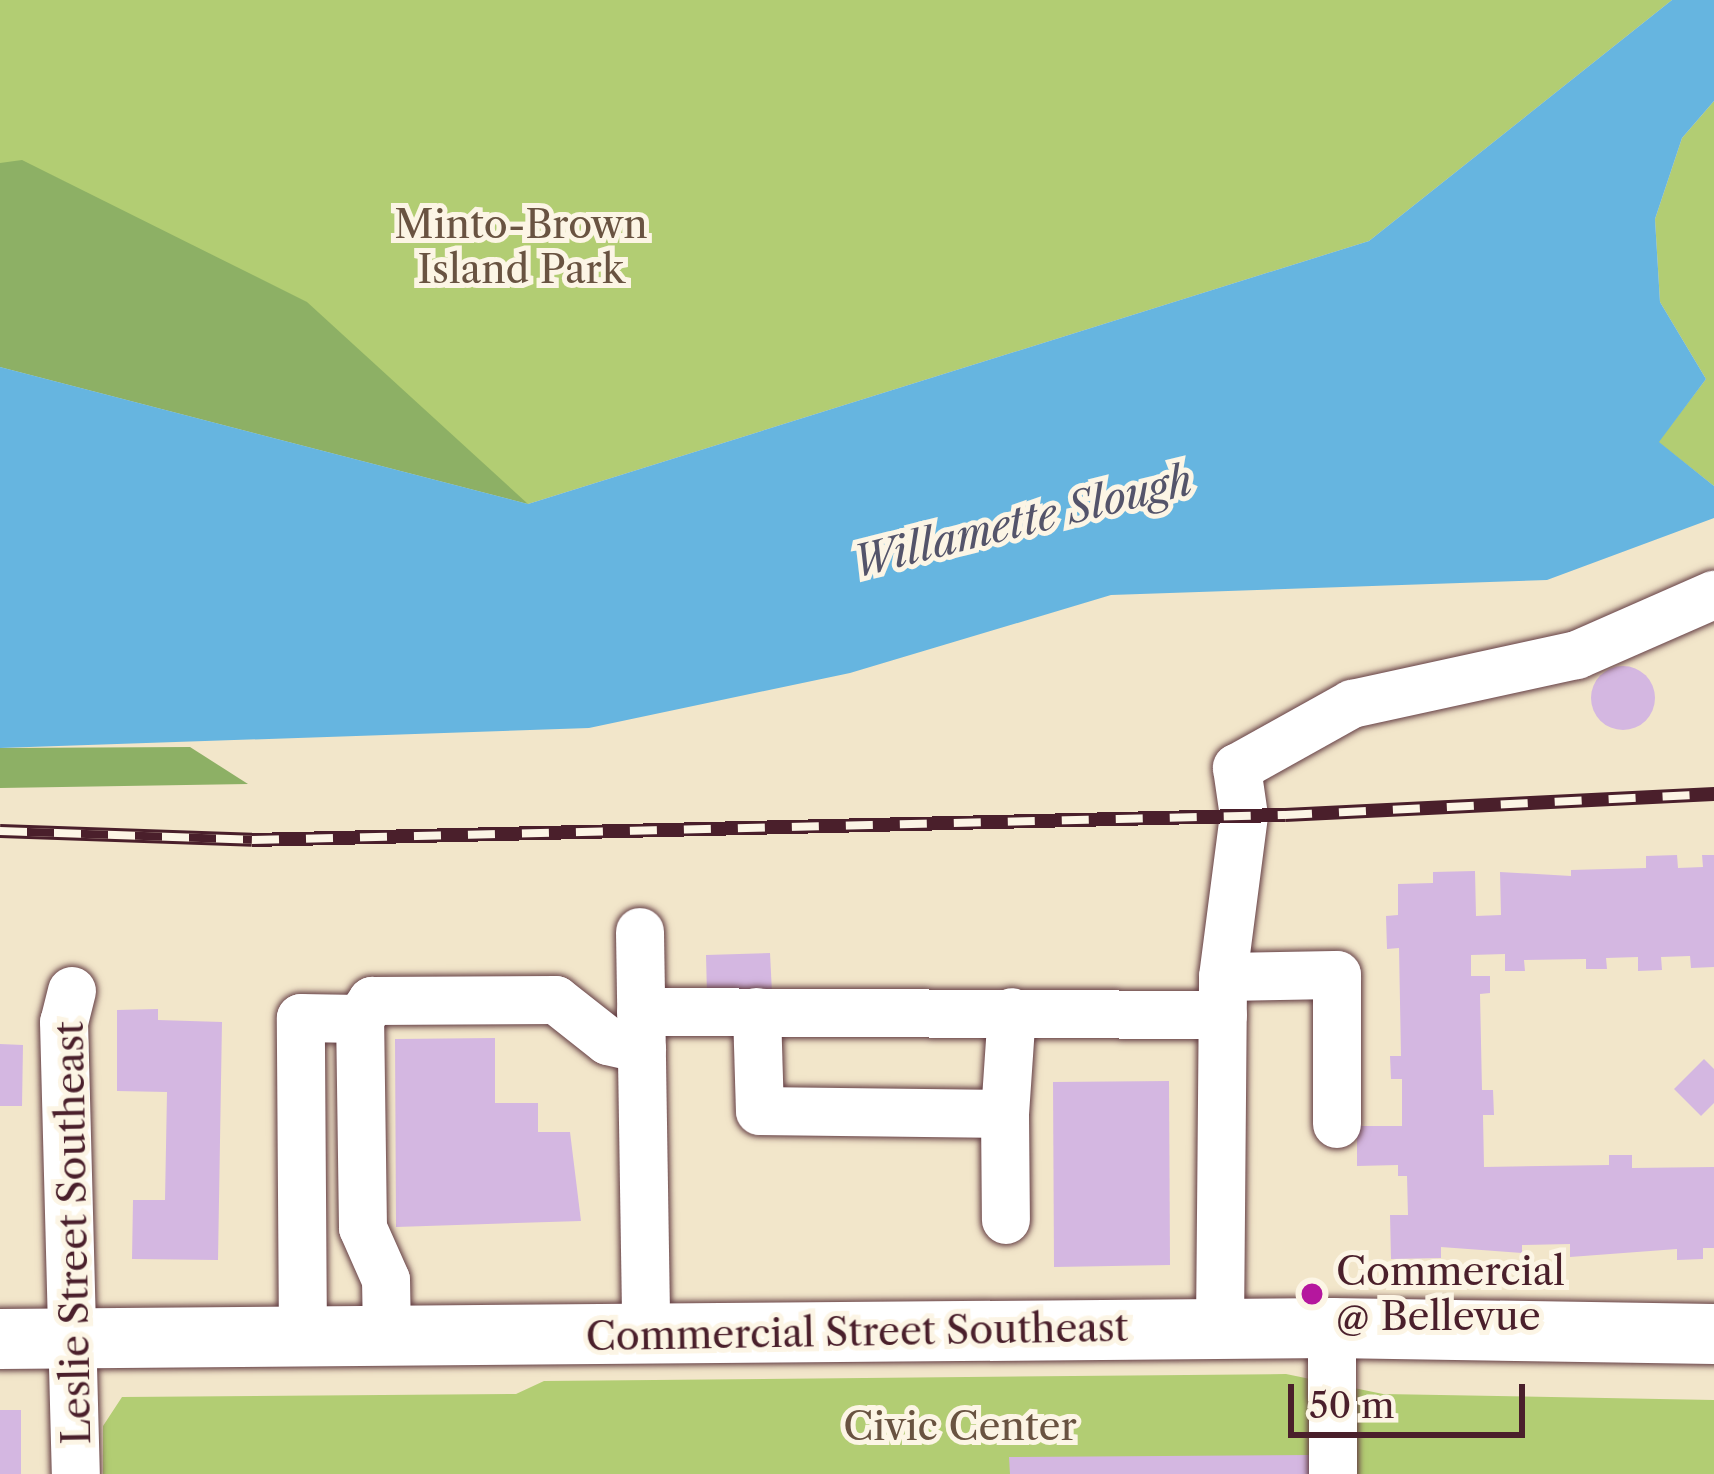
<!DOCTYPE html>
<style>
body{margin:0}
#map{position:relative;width:1714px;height:1474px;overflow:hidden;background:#f2e6ca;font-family:"Libre Caslon Text",serif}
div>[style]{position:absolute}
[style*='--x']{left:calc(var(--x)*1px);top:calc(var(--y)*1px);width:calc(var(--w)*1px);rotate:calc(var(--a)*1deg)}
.green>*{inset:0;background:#b2cd73}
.forest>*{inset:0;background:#8db065}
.water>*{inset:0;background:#66b5e0}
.building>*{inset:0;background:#d4b7e1}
.round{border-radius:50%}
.roads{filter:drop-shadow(0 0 3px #633d43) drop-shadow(0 0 3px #633d43)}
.minor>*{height:48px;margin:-24px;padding:0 24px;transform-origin:24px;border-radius:24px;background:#fff}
.major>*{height:60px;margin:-30px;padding:0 30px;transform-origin:30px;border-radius:30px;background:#fff}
.rail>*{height:14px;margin-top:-7px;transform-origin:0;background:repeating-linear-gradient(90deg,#fcf5e5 0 27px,#4a1f2b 0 54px);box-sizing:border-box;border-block:3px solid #4a1f2b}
.dots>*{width:33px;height:33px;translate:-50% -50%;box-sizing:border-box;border:6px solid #fcf5e5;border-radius:50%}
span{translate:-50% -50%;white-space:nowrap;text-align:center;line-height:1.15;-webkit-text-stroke:10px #fcf5e5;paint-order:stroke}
.park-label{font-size:39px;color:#695341}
.street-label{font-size:39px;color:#4a1f2b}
.poi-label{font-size:39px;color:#4a1f2b}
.left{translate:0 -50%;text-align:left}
.water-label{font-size:42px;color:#54546a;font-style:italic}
.scale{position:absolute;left:1288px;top:1384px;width:237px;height:54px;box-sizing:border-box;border:6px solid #4a1f2b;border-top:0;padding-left:15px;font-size:36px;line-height:42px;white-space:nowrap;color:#4a1f2b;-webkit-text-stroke:9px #fcf5e5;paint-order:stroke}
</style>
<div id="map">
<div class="green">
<i style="clip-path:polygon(0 0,1672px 0,1369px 241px,528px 504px,0 367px)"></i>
<i style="clip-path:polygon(1714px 101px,1714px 486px,1658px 442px,1706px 379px,1660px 302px,1655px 219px,1682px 138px)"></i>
<i style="clip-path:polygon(1286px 1374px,1383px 1394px,1714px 1400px,1714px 1474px,103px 1474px,103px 1426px,122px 1397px,516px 1394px,544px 1381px)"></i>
</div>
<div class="forest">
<i style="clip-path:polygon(22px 160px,307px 302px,528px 504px,0 367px,0 163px)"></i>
<i style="clip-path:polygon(190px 747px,248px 784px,0 788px,0 748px)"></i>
</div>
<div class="water">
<i style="clip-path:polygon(1672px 0,1714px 0,1714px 101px,1682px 138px,1655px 219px,1660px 302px,1706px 379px,1659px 442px,1714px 486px,1714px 518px,1547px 580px,1111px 595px,850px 673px,589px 728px,0 748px,0 367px,528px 504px,1369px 241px)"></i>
</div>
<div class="building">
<i class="round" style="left:1591px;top:666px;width:64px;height:64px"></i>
<i style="clip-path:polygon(1677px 855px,1678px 868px,1703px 867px,1702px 855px,1714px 855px,1714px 967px,1691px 968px,1690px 956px,1661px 957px,1662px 970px,1638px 971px,1638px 957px,1606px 958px,1607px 969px,1586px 969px,1586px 959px,1524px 960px,1525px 971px,1505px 971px,1505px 954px,1471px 955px,1471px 976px,1490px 976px,1490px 993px,1480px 994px,1482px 1090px,1493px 1090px,1494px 1115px,1483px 1115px,1484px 1167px,1609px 1165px,1609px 1155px,1632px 1155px,1632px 1168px,1714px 1167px,1714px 1248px,1703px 1248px,1703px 1259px,1677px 1260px,1677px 1249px,1570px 1257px,1570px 1244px,1522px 1245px,1522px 1253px,1441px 1247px,1441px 1258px,1391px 1259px,1390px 1215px,1408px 1215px,1407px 1176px,1398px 1176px,1398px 1165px,1357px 1166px,1357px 1126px,1402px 1126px,1402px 1079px,1391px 1079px,1390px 1056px,1401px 1056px,1399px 948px,1387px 949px,1386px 916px,1398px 915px,1398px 884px,1433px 883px,1433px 872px,1475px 871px,1476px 916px,1501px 915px,1500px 872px,1571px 876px,1571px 870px,1646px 868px,1646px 856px)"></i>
<i style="clip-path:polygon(770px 953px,772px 993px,707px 995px,706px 955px)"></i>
<i style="clip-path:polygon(158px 1009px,158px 1020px,222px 1022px,218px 1260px,132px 1259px,133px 1200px,165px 1200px,167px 1092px,117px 1091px,117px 1010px)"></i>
<i style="clip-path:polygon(495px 1038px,495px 1103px,538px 1103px,538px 1132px,570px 1132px,581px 1221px,396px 1227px,395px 1039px)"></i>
<i style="clip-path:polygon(0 1044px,23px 1045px,22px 1106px,0 1106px)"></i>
<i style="clip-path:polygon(1704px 1059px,1714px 1069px,1714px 1103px,1701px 1116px,1674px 1089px)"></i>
<i style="clip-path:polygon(1169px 1081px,1170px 1265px,1054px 1267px,1053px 1082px)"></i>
<i style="clip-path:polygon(0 1410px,21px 1410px,21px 1474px,0 1474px)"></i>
<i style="clip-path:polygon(1313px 1455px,1313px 1474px,1010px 1474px,1009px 1457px)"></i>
</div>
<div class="roads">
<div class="minor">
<i style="--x:640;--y:932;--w:402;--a:89.1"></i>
<i style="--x:1223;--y:977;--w:114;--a:-1"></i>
<i style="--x:1337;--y:975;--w:149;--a:90"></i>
<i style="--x:72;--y:991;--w:32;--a:104"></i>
<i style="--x:64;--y:1022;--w:452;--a:88.5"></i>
<i style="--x:641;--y:1012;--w:582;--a:0.3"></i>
<i style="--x:757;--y:1012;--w:99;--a:88.3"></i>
<i style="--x:760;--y:1111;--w:245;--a:0.7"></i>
<i style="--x:1005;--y:1114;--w:102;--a:-86.1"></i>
<i style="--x:1005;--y:1114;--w:106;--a:89.5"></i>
<i style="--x:1220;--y:1328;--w:351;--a:-89.5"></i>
<i style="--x:1223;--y:977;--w:162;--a:-82.6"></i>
<i style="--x:1244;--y:816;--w:49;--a:-98.3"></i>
<i style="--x:1237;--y:768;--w:132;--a:-29.1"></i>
<i style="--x:1352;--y:704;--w:230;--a:-12.3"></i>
<i style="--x:1577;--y:655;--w:150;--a:-23.7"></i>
<i style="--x:1332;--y:1328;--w:146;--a:89.6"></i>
<i style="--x:387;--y:1336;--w:56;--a:-91"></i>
<i style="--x:386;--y:1280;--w:57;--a:-113.9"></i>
<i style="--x:363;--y:1228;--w:209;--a:-90.8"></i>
<i style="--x:360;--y:1019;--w:22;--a:-56"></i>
<i style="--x:372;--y:1001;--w:184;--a:-0.3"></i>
<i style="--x:556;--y:1000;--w:66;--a:38.3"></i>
<i style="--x:608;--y:1041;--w:35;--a:13"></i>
<i style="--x:303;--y:1337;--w:319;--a:-90.4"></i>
<i style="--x:301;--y:1018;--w:59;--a:1"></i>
</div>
<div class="major">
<i style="--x:0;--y:1339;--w:1332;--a:-0.47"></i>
<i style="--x:1332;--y:1328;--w:382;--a:0.9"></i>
</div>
</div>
<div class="rail">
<i style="--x:0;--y:831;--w:252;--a:2"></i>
<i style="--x:252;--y:840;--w:1033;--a:-1.39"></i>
<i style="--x:1285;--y:815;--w:430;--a:-2.8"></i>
</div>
<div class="dots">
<i style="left:1312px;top:1294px;background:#b5179e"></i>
</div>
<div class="park-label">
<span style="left:521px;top:247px">Minto-Brown<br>Island Park</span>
<span style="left:960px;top:1426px">Civic Center</span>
</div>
<div class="street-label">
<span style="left:73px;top:1233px;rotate:-91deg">Leslie Street Southeast</span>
<span style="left:857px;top:1332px;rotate:-1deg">Commercial Street Southeast</span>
</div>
<div class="poi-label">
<span class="left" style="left:1336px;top:1294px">Commercial<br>@ Bellevue</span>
</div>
<div class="water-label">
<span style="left:1022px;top:521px;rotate:-14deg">Willamette Slough</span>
</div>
<div class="scale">50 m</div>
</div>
